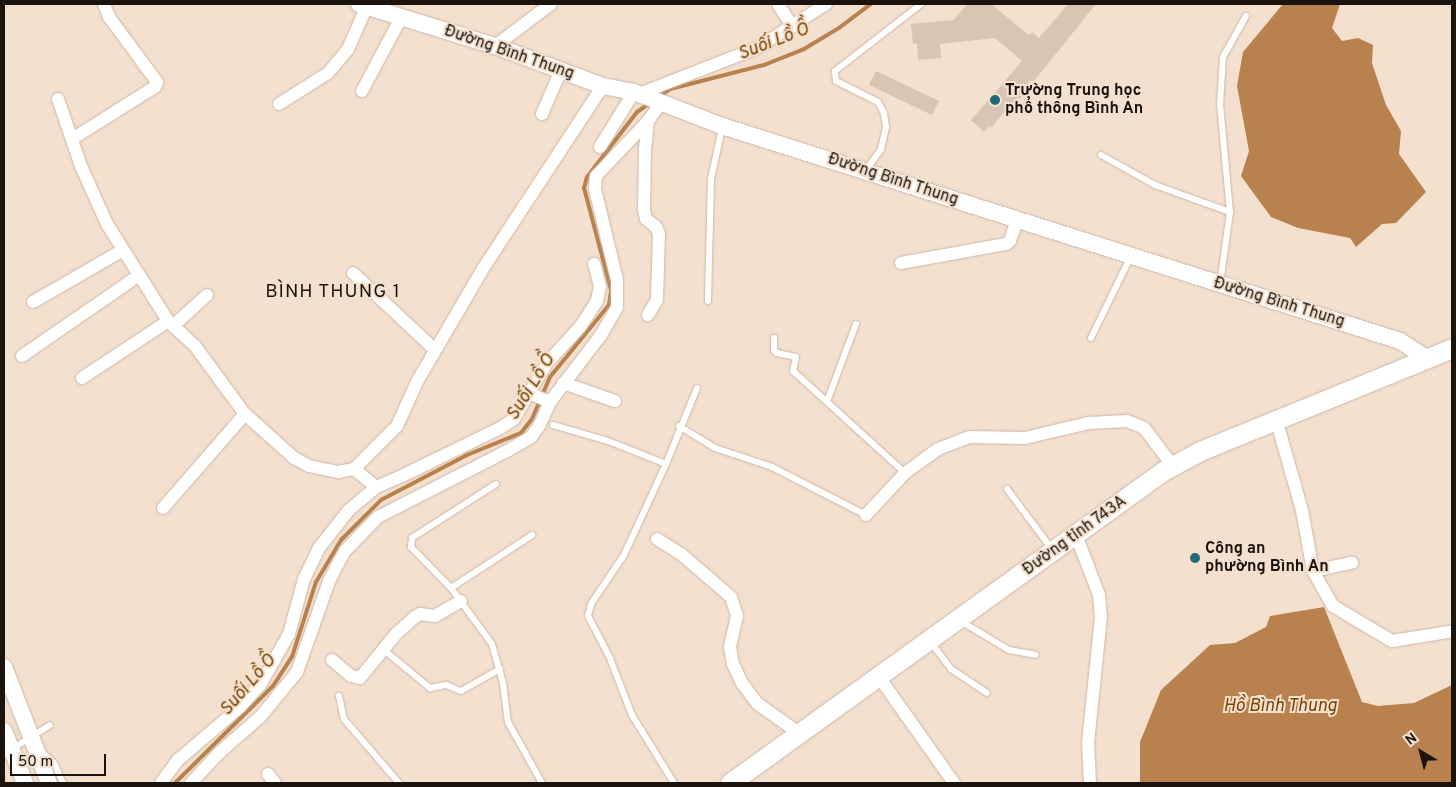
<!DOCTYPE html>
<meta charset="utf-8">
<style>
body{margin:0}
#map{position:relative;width:1456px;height:787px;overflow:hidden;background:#f4e0cf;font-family:Overpass,sans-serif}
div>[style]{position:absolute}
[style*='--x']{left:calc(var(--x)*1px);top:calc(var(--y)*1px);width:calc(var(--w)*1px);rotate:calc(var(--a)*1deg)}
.water>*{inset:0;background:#b8814d}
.stream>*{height:4px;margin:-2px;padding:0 2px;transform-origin:2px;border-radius:2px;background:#b8814d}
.building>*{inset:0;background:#d9c5b4}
.roads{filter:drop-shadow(0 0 1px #ccb8a8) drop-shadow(0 0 1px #ccb8a8)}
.service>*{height:6px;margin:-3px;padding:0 3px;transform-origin:3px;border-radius:3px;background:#fff}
.minor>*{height:12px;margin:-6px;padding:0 6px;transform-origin:6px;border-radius:6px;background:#fff}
.tertiary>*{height:16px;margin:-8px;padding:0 8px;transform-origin:8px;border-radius:8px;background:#fff}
.secondary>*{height:19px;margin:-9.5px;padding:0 9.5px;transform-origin:9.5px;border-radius:9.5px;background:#fff}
.dots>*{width:14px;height:14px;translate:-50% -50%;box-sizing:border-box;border:2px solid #f4e0cf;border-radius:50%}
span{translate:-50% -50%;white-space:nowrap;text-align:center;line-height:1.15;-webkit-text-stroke:4px #f4e0cf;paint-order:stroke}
.street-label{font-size:16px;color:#1b140e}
.poi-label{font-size:16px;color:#1b140e;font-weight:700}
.left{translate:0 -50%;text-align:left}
.water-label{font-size:18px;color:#784300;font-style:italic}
.quarter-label{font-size:19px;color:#1b140e;letter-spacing:1px}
.frame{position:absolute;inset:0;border:5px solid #1b140e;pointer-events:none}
.north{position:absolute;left:1396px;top:727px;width:50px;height:50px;-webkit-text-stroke:4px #f4e0cf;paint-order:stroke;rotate:323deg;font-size:14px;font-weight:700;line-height:20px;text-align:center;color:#1b140e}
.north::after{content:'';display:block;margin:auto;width:18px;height:22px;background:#1b140e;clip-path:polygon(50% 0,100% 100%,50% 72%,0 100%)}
.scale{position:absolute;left:10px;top:754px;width:96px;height:22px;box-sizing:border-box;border:2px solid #1b140e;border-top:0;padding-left:6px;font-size:15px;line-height:18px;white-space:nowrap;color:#1b140e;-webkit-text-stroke:4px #f4e0cf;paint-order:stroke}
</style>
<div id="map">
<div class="water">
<i style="clip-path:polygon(1283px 4px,1340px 4px,1332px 28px,1342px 41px,1358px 38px,1373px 45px,1372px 63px,1386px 105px,1401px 131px,1399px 154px,1426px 192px,1396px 223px,1382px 224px,1356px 247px,1350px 238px,1298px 228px,1271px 217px,1241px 176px,1249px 151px,1237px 86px,1243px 52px)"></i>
<i style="clip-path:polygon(1324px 607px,1362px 702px,1378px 706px,1414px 703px,1452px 685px,1452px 783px,1140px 783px,1140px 742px,1161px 690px,1210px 645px,1235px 643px,1266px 627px,1270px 616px)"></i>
</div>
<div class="stream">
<i style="--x:660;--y:96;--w:12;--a:-35"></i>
<i style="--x:670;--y:89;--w:97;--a:-14.3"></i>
<i style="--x:764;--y:65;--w:43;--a:-21.8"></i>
<i style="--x:804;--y:49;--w:41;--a:-31"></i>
<i style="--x:839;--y:28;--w:40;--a:-37"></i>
<i style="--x:175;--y:783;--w:138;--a:-44.7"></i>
<i style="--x:273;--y:686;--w:35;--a:-57"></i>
<i style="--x:292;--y:657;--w:79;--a:-72.3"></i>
<i style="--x:316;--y:582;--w:49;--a:-59.2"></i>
<i style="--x:341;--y:540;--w:57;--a:-45"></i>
<i style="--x:381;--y:500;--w:97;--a:-27.6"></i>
<i style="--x:467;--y:455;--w:58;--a:-22.2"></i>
<i style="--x:521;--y:433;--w:18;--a:-52"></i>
<i style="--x:532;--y:419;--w:46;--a:-66.8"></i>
<i style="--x:550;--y:377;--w:93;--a:-50.7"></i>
<i style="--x:609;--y:305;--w:15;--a:-82"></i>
<i style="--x:611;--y:290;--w:106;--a:-104.8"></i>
<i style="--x:584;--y:188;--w:11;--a:-75"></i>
<i style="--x:587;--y:177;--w:82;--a:-52.4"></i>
<i style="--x:637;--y:112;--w:16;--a:-35"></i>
</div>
<div class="building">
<i style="clip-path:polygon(967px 4px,991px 4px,1029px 35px,1032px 32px,1039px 38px,1068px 4px,1096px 4px,1014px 106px,1011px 104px,991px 128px,989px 126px,984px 132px,971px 120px,1022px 61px,995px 38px,940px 44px,941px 58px,918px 60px,917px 43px,913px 44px,911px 24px,954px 20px)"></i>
<i style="clip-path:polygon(876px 71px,939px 101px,932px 115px,869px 85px)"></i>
</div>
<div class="roads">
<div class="service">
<i style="--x:1101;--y:155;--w:62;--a:29.1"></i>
<i style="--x:1155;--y:185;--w:80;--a:19.8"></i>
<i style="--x:866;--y:170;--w:26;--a:-54"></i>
<i style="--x:881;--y:149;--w:23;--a:-77"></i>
<i style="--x:886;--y:127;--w:14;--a:-98"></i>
<i style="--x:884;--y:113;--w:13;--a:-119"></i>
<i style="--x:878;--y:102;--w:47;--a:-153.4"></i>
<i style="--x:836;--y:81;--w:10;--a:-96"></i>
<i style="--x:835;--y:71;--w:109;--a:-37.9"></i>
<i style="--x:1220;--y:284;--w:73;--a:-82.1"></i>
<i style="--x:1230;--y:212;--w:107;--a:-95.3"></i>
<i style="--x:1220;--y:105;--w:48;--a:-86.4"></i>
<i style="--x:1223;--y:57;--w:47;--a:-60.7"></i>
<i style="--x:708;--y:301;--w:122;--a:-88.6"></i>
<i style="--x:711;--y:179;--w:52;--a:-77.8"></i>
<i style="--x:774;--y:338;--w:12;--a:90"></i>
<i style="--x:774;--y:350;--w:4;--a:45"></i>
<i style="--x:777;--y:353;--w:19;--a:12"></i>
<i style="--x:796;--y:357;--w:14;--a:102"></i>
<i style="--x:793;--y:371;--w:151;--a:42.3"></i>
<i style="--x:1091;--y:338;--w:91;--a:-64"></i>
<i style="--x:828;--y:399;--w:80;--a:-69.5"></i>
<i style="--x:553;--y:425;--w:57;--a:16.2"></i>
<i style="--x:608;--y:441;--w:62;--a:21.6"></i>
<i style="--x:666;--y:464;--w:100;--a:114.8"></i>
<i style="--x:624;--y:555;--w:59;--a:124"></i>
<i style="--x:591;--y:604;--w:12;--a:104"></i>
<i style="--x:588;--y:616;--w:45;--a:62.3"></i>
<i style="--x:609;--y:656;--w:63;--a:68.7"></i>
<i style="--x:632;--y:715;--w:80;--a:58.3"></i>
<i style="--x:679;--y:426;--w:42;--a:31.4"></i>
<i style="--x:715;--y:448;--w:60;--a:18.4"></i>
<i style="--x:772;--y:467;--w:106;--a:27.1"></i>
<i style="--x:666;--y:464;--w:82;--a:-67.8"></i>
<i style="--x:496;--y:484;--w:100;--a:147.3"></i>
<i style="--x:412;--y:538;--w:9;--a:96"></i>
<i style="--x:411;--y:547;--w:57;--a:45.7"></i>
<i style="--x:451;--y:588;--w:69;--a:53.8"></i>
<i style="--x:492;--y:644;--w:41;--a:74.2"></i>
<i style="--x:503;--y:683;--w:39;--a:83"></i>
<i style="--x:508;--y:722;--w:70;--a:60.9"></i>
<i style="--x:1007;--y:489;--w:74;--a:53.3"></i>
<i style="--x:451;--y:588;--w:97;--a:-33.2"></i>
<i style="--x:959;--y:620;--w:58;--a:31"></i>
<i style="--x:1009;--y:650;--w:27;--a:10"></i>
<i style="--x:930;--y:641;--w:35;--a:53"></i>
<i style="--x:951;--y:669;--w:43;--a:33.7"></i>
<i style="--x:384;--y:650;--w:60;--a:39.6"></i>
<i style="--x:430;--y:688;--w:16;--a:-11"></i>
<i style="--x:446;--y:685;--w:16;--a:22"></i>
<i style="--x:461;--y:691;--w:45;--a:-29.4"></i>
<i style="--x:339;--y:696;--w:24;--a:78"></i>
<i style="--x:344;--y:719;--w:84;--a:49.3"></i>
<i style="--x:42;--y:752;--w:16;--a:43"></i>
<i style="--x:54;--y:763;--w:22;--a:66"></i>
<i style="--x:4;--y:754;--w:54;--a:-32.2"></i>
</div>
<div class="minor">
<i style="--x:778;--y:4;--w:27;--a:57"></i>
<i style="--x:495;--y:46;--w:70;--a:-36.9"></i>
<i style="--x:362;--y:91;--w:83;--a:-61.9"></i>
<i style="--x:639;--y:94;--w:127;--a:-21.3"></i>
<i style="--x:757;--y:48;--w:82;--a:-32.5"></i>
<i style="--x:58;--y:99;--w:71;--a:71.1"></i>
<i style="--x:81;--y:166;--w:64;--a:65.9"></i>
<i style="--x:107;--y:224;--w:115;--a:57.8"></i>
<i style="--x:168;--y:321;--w:37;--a:43"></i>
<i style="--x:195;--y:346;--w:84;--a:53.7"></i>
<i style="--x:245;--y:414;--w:66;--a:41.9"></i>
<i style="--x:294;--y:458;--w:17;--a:28"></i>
<i style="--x:309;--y:466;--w:30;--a:12"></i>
<i style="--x:338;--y:472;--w:16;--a:-11"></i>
<i style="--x:354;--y:469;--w:61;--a:-45"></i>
<i style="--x:397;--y:426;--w:51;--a:-65.5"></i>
<i style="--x:418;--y:380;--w:131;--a:-59.7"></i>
<i style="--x:484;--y:267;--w:217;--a:-56.7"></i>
<i style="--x:279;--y:104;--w:58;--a:-32.3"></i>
<i style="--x:328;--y:73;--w:31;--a:-50"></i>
<i style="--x:348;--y:49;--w:47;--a:-66.2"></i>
<i style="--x:542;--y:114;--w:48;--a:-66.6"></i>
<i style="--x:72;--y:139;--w:98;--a:-32.1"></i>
<i style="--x:155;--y:87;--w:5;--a:-68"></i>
<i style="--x:157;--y:82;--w:81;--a:-126.4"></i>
<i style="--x:109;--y:17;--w:14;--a:-111"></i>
<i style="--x:600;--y:147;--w:65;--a:-58.3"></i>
<i style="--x:901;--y:263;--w:107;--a:-10.3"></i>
<i style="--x:1006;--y:244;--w:5;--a:-37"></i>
<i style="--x:1010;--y:241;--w:22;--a:-72"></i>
<i style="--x:353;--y:273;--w:112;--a:43.2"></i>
<i style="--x:33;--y:302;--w:104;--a:-30"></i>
<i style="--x:648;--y:315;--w:17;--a:-59"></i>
<i style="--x:657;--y:300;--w:66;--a:-88.3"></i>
<i style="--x:659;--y:234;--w:8;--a:-113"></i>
<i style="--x:656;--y:227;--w:13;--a:-141"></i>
<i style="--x:646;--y:219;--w:9;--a:-103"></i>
<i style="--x:644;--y:210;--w:61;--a:-89.1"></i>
<i style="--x:645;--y:149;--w:28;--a:-84"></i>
<i style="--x:648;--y:121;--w:24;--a:-54"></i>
<i style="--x:173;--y:326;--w:46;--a:-42.4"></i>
<i style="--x:22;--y:356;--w:141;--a:-34.6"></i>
<i style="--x:82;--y:378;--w:103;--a:-33.5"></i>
<i style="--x:563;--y:383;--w:55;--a:19.1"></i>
<i style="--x:550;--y:402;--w:23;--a:-157"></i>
<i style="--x:529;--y:393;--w:35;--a:-59"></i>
<i style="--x:547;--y:363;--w:49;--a:-47.5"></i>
<i style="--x:580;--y:327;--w:31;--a:-57"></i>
<i style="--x:597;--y:301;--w:15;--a:-79"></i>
<i style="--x:600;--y:286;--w:23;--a:-105"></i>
<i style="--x:1276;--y:419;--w:95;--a:74.1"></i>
<i style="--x:1302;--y:510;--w:62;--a:79.8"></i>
<i style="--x:1313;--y:571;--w:40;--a:60.3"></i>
<i style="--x:1333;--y:606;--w:69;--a:30.7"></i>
<i style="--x:1392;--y:641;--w:58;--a:-9"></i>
<i style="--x:354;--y:469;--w:28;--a:39"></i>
<i style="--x:376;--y:487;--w:30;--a:-23"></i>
<i style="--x:404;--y:475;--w:109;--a:-26.1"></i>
<i style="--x:502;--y:427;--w:14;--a:-34"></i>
<i style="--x:514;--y:419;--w:30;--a:-60"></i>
<i style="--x:163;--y:508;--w:125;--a:-48.9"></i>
<i style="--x:866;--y:515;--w:57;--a:-47.1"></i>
<i style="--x:905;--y:473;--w:41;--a:-36"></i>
<i style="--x:938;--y:449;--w:34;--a:-21"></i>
<i style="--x:970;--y:437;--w:55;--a:1"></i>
<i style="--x:1025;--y:438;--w:66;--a:-13.2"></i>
<i style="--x:1089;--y:423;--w:38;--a:-3"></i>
<i style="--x:1127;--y:421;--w:18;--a:22"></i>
<i style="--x:1144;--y:428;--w:48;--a:52.7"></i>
<i style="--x:1076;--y:535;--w:64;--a:69"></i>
<i style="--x:1099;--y:595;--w:22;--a:85"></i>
<i style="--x:1101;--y:617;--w:126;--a:95.9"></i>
<i style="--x:1088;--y:742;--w:41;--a:87.2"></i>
<i style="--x:657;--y:539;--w:28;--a:32"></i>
<i style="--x:681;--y:554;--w:66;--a:40.7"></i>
<i style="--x:731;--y:597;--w:20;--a:72"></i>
<i style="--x:737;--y:616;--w:31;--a:103"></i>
<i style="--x:730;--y:646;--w:18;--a:81"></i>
<i style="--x:733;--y:664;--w:21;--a:65"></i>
<i style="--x:742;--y:683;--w:26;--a:53"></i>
<i style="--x:758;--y:704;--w:52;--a:35.5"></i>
<i style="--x:1313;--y:571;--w:40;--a:-12"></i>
<i style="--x:332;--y:660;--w:25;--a:40"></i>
<i style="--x:351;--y:676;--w:9;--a:13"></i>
<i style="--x:360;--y:678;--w:57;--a:-50.7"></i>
<i style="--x:396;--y:634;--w:25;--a:-42"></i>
<i style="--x:415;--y:617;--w:6;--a:-31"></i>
<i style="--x:420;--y:614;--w:15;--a:8"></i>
<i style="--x:435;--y:616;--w:30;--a:-30"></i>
<i style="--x:879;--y:677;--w:130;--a:54.7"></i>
<i style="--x:268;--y:774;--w:11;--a:52"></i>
<i style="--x:161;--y:783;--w:29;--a:-54"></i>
<i style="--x:178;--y:760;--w:82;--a:-40.5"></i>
<i style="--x:240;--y:707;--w:30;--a:-48"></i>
<i style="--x:260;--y:685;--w:59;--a:-60.4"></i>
<i style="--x:289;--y:634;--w:57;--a:-74.7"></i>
<i style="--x:304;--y:579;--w:34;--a:-64"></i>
<i style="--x:319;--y:548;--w:48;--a:-51.7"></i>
<i style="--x:349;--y:510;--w:35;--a:-40"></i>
<i style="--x:191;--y:783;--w:40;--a:-47"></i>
<i style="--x:218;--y:754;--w:57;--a:-41.5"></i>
<i style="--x:261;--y:716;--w:57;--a:-50.7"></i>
<i style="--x:297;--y:672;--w:99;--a:-70.5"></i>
<i style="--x:330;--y:579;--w:32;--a:-62"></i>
<i style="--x:345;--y:551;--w:47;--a:-45.9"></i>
<i style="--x:378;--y:517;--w:145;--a:-27.1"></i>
<i style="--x:507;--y:451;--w:28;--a:-30"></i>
<i style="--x:531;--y:437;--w:14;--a:-54"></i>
<i style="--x:539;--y:426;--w:26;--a:-65"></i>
<i style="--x:550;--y:402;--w:84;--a:-52.7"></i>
<i style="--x:601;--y:335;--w:32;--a:-60"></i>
<i style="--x:617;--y:307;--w:27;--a:-90"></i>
<i style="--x:617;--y:280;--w:94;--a:-103.6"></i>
<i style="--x:595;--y:189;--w:13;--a:-86"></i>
<i style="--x:596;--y:176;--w:76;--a:-46.6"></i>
</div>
<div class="tertiary">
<i style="--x:359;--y:4;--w:142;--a:17.2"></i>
<i style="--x:495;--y:46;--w:115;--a:20.3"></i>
<i style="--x:603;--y:86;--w:32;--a:11"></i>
<i style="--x:634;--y:92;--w:94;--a:21.1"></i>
<i style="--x:722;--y:126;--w:711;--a:17.59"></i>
<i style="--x:1400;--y:341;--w:31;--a:33"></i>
<i style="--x:4;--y:667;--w:124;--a:68.8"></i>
<i style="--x:4;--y:731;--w:56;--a:68"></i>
</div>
<div class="secondary">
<i style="--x:730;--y:783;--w:534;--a:-35.77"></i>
<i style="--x:1163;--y:471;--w:42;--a:-28.4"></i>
<i style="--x:1200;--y:451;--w:272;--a:-22.2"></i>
</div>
</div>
<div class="dots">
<i style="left:995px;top:100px;background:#226a77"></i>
<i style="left:1195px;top:558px;background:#226a77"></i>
</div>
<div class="street-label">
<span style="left:509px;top:53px;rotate:19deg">Đường Bình Thung</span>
<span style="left:893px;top:180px;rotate:18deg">Đường Bình Thung</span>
<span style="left:1279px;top:303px;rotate:17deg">Đường Bình Thung</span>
<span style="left:1075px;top:536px;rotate:-36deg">Đường tỉnh 743A</span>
</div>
<div class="poi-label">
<span class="left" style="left:1005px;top:100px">Trường Trung học<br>phổ thông Bình An</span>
<span class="left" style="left:1205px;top:558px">Công an<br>phường Bình An</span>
</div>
<div class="water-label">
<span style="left:774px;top:43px;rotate:-21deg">Suối Lồ Ồ</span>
<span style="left:532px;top:388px;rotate:-58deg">Suối Lồ Ồ</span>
<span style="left:249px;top:686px;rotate:-49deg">Suối Lồ Ồ</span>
<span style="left:1280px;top:707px">Hồ Bình Thung</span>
</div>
<div class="quarter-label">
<span style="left:333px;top:293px">BÌNH THUNG 1</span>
</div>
<div class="frame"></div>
<div class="north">N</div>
<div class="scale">50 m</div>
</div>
